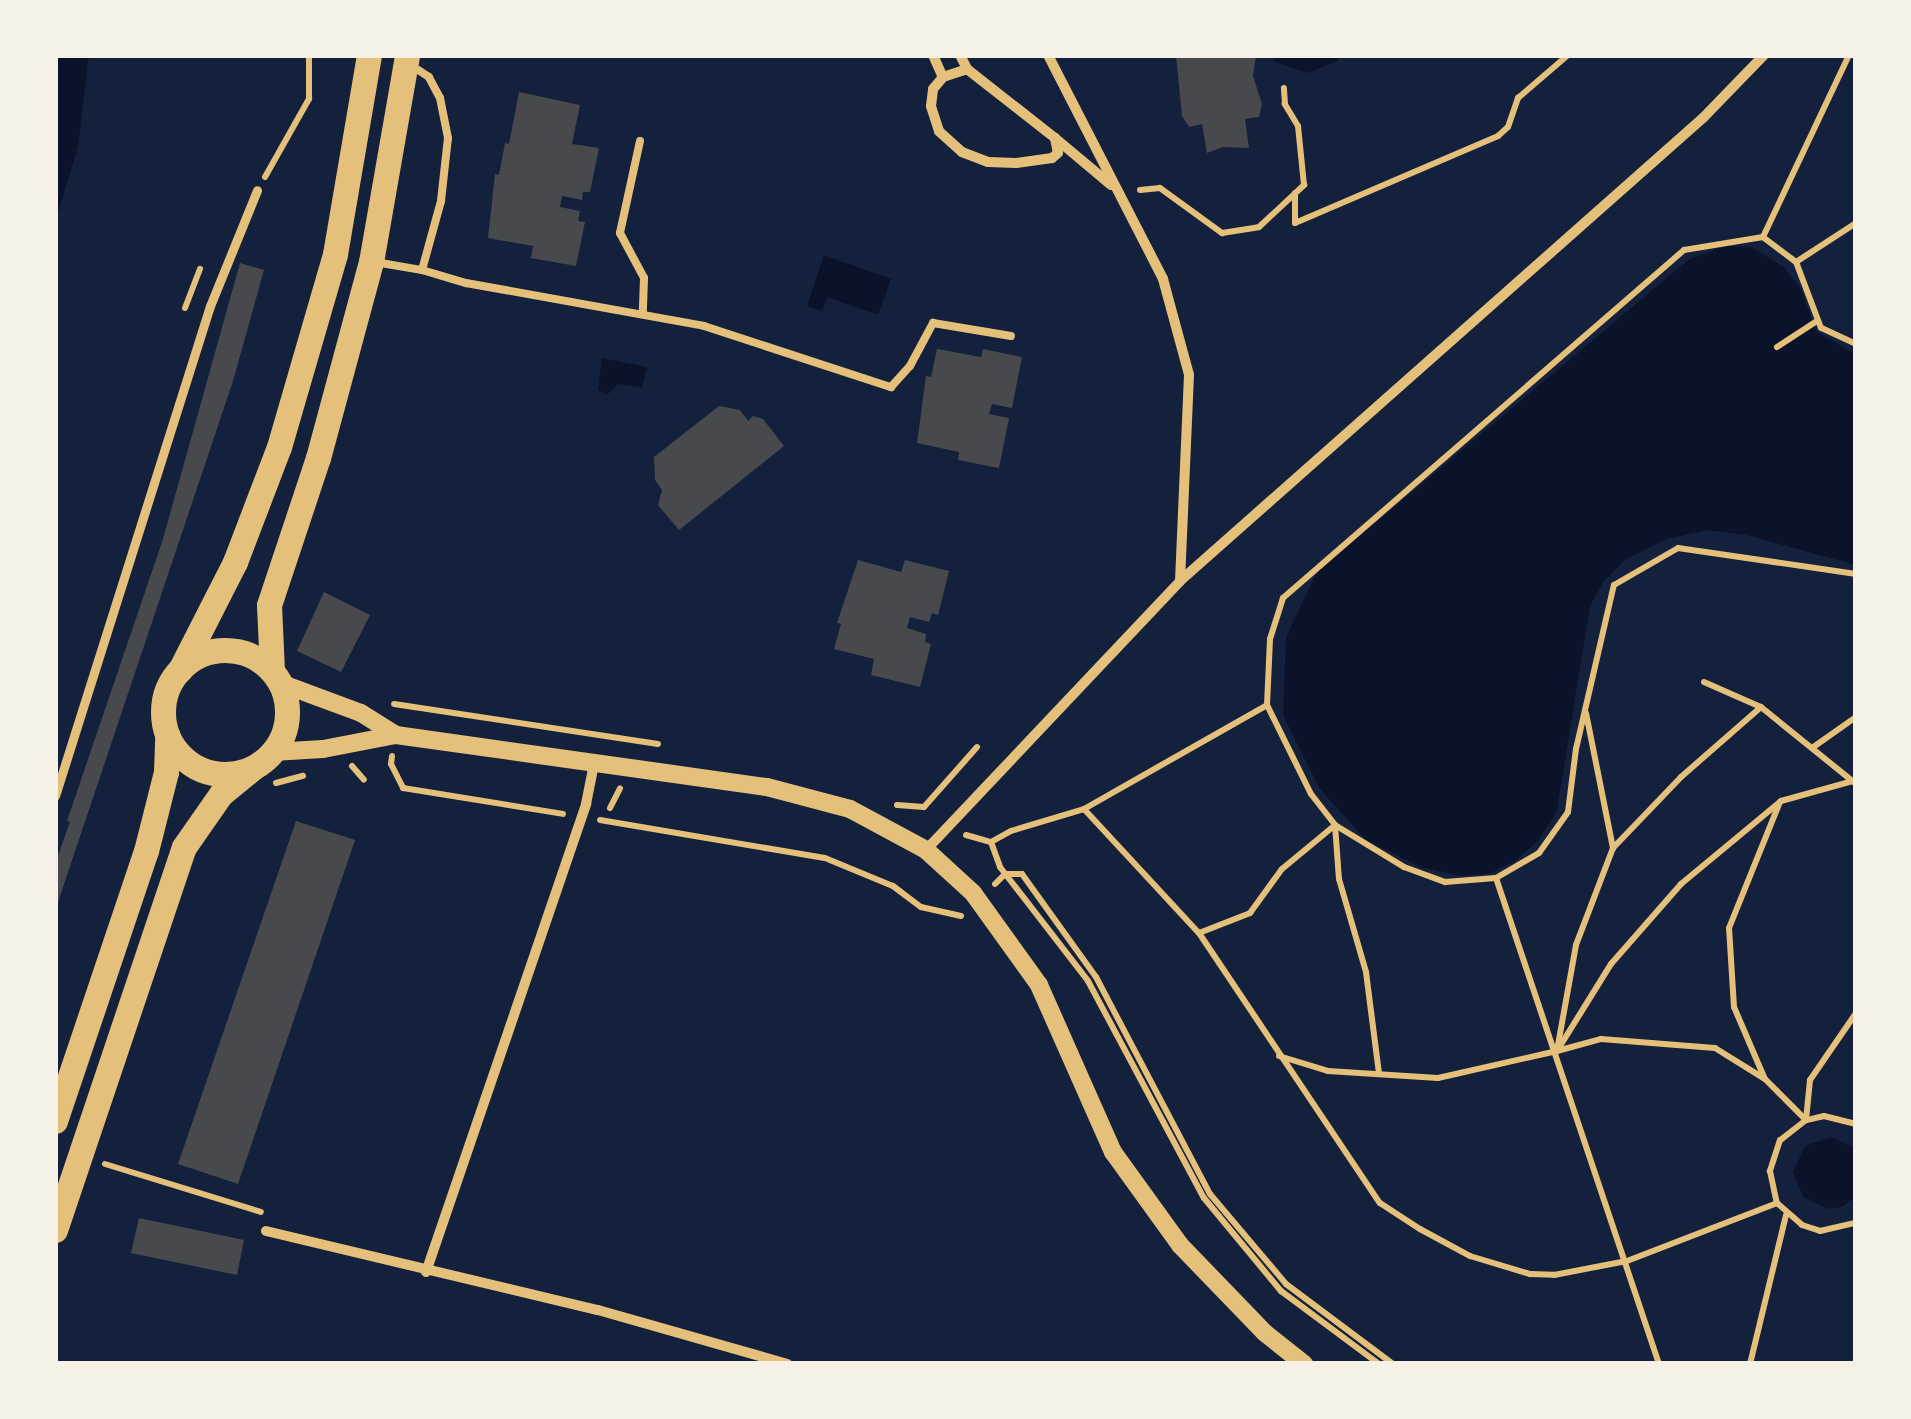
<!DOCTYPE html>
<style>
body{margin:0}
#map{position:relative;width:1911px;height:1419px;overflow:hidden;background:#14213d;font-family:"IBM Plex Serif",serif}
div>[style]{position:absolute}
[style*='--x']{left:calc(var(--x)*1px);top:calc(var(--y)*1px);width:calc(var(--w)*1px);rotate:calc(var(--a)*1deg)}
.water>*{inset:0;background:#0b132b}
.building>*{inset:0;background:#48494c}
.path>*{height:6px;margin:-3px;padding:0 3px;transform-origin:3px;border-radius:3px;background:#e5c07b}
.service>*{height:8px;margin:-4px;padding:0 4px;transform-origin:4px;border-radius:4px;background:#e5c07b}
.pedestrian>*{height:9px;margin:-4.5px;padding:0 4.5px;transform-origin:4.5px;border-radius:4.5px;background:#e5c07b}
.minor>*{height:10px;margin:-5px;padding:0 5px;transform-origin:5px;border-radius:5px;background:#e5c07b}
.tertiary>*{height:18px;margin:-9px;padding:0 9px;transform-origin:9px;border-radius:9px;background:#e5c07b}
.primary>*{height:25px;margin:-12.5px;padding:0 12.5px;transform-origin:12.5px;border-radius:12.5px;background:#e5c07b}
.primary>.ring{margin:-12.5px;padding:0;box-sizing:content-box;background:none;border:25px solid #e5c07b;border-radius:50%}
span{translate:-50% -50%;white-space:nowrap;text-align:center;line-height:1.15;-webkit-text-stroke:8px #f6f1e7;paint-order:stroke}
.frame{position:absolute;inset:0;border:58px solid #f6f1e7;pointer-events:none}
</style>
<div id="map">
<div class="water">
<i style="clip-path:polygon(55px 55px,89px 55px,78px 146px,55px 224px)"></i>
<i style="clip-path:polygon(1275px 55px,1340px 55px,1337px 61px,1308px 73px,1273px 61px)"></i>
<i style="clip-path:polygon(1725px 246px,1752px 247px,1784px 267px,1801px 289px,1816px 331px,1856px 355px,1856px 565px,1746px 535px,1707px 530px,1667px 539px,1626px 559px,1603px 582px,1590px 606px,1557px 811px,1538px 841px,1515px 861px,1491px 873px,1462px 876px,1423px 868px,1366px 840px,1320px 789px,1283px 715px,1286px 637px,1317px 572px,1688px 260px)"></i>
<i style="clip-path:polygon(824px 255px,891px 279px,878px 315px,827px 297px,822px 311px,807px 306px)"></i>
<i style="clip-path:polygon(602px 358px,647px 367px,642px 388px,618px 384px,608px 394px,598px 390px)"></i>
<i style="clip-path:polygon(1831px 1137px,1856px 1148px,1856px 1196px,1842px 1207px,1828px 1209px,1803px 1197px,1793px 1172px,1805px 1146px)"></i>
</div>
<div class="building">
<i style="clip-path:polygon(1176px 55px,1256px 55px,1253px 76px,1262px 104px,1259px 117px,1245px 119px,1249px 148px,1223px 147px,1207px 153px,1202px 124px,1189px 127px,1182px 116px)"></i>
<i style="clip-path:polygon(519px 92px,580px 105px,572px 144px,599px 148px,590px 192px,583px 192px,582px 200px,562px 196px,560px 207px,580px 211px,578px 221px,585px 222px,576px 266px,531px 258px,533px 246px,488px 238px,495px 174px,499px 175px,505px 143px,509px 144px)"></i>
<i style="clip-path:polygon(240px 263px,264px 270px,233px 381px,55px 911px,55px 864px,70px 822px,67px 821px,163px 539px)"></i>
<i style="clip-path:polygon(937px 349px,981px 357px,983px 349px,1022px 357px,1012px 408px,992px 404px,989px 414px,1009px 418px,999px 468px,958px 460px,959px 452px,917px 443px,926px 376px,931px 377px)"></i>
<i style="clip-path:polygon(719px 406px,740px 410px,748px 421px,753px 416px,763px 419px,784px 446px,679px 530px,658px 505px,662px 490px,655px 480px,654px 457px)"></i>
<i style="clip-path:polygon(858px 560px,901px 572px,905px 560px,949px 571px,938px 615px,932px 613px,929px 622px,910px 617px,907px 628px,926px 634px,925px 642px,931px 644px,920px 687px,871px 675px,874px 659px,834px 649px,841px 624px,837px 623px)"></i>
<i style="clip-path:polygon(324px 592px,370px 615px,341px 672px,297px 651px)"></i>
<i style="clip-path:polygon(296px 821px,355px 840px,238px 1184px,178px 1164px)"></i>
<i style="clip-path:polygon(139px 1218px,244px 1240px,237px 1275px,131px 1253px)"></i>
</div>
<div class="path">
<i style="--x:265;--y:177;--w:90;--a:-60.6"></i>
<i style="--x:309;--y:99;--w:44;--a:-90"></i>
<i style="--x:1140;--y:190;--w:20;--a:-6"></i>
<i style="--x:1160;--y:188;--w:77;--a:36"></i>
<i style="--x:1222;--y:233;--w:37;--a:-9"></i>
<i style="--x:1259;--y:227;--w:62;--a:-43"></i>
<i style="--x:1304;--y:185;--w:59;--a:-95.8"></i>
<i style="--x:1298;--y:126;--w:26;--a:-121"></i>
<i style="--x:1285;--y:104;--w:16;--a:-94"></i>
<i style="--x:1295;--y:193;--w:30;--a:90"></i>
<i style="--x:1295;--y:223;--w:221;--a:-23.2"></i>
<i style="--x:1498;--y:136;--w:13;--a:-42"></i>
<i style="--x:1508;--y:127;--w:31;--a:-71"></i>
<i style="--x:1518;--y:98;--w:66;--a:-40.7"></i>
<i style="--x:1763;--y:237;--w:201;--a:-64.7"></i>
<i style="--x:1796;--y:262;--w:72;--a:-33"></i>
<i style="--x:185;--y:308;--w:42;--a:-69"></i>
<i style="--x:1856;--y:344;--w:38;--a:-155"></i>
<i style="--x:1821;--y:328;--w:71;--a:-110.7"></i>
<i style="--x:1796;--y:262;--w:41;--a:-142.9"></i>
<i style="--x:1763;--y:237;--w:80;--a:170.7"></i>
<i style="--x:1684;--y:250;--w:531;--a:139.05"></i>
<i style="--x:1283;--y:598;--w:43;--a:107.6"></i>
<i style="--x:1270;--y:639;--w:66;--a:92.6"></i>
<i style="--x:1267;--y:705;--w:99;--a:63.7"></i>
<i style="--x:1311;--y:794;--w:39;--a:52"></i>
<i style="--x:1335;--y:825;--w:81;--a:31.3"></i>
<i style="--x:1404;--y:867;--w:44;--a:20.1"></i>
<i style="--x:1445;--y:882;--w:51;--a:-4.5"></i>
<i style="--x:1496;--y:878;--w:50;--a:-30.2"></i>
<i style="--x:1539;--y:853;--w:50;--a:-54.7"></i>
<i style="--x:1568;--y:812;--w:64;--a:-82.8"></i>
<i style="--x:1576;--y:749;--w:168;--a:-77"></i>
<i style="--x:1614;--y:585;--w:74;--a:-30"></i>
<i style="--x:1678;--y:548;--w:180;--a:8.3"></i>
<i style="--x:1777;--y:347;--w:48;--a:-33"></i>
<i style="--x:1704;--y:682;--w:62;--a:23.7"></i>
<i style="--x:394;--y:704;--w:267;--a:8.6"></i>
<i style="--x:1586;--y:713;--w:138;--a:78.7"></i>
<i style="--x:1613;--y:848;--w:104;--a:110.9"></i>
<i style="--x:1576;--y:945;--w:108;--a:100.2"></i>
<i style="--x:1557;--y:1051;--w:46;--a:-15.3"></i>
<i style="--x:1601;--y:1039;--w:114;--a:4.5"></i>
<i style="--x:1715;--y:1048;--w:59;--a:31.8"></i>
<i style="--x:1765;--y:1079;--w:58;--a:45"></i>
<i style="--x:1806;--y:1120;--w:40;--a:-84.3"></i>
<i style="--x:1810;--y:1080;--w:81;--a:-55.5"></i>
<i style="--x:1812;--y:748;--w:54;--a:-35.2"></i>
<i style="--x:392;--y:756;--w:8;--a:97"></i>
<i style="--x:391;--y:764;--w:27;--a:63"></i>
<i style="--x:403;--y:788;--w:162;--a:9.2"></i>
<i style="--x:352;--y:766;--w:18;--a:49"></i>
<i style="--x:276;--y:783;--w:28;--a:-15"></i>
<i style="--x:897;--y:805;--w:27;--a:4"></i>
<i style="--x:924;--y:807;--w:80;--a:-48.5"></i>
<i style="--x:610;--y:808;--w:22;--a:-63"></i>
<i style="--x:1084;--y:809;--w:169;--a:47.2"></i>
<i style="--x:1199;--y:933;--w:325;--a:56.2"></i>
<i style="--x:1380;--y:1203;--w:48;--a:33"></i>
<i style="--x:1420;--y:1229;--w:57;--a:28.4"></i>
<i style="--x:1470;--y:1256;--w:63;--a:16.7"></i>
<i style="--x:1530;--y:1274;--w:24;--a:2"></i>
<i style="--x:1554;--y:1275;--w:74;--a:-10.9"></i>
<i style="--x:1627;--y:1261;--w:161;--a:-21.1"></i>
<i style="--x:600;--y:820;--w:228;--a:9.6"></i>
<i style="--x:825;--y:858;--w:74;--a:22.4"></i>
<i style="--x:893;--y:886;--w:35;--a:37"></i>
<i style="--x:921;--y:907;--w:41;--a:12.7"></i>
<i style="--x:1335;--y:825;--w:54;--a:85.8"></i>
<i style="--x:1339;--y:879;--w:97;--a:73.8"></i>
<i style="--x:1366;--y:972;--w:103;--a:82.7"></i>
<i style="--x:966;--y:835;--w:26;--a:16"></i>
<i style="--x:991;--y:842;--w:23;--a:-29"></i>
<i style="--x:1011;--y:831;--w:76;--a:-16.8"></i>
<i style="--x:1084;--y:809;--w:210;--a:-29.6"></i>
<i style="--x:991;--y:842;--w:27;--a:70"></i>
<i style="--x:1000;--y:867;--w:144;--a:52.3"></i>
<i style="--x:1088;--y:981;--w:246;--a:61.9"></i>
<i style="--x:1204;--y:1198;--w:121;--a:50.4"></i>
<i style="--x:1281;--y:1291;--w:122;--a:36.7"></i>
<i style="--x:1613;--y:848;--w:98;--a:-46.2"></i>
<i style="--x:1681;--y:777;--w:106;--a:-41.2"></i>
<i style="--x:1761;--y:707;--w:121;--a:39"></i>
<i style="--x:1496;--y:878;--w:513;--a:71.46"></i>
<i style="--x:995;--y:884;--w:14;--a:-45"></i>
<i style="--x:1005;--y:874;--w:17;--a:0"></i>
<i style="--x:1022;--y:874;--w:127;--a:54.3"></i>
<i style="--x:1096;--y:977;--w:245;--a:62.3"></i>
<i style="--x:1210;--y:1194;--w:118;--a:49.8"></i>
<i style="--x:1286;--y:1284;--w:134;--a:36.8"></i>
<i style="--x:1199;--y:933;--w:55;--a:-21.4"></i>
<i style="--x:1250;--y:913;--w:54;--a:-54"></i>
<i style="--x:1282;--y:869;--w:67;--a:-39.6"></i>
<i style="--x:1279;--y:1056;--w:51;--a:17"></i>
<i style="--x:1328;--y:1071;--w:110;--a:3.6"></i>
<i style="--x:1438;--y:1078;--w:122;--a:-12.8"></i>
<i style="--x:1557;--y:1051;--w:102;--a:-58.2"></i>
<i style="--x:1611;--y:964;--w:106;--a:-48.8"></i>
<i style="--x:1681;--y:884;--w:130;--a:-39.7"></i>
<i style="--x:1781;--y:801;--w:78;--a:-15.6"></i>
<i style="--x:1764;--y:1077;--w:76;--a:-113.2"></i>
<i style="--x:1734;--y:1007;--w:79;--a:-93.6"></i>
<i style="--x:1729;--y:928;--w:136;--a:-68"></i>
<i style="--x:1856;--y:1124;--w:33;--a:-166"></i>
<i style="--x:1824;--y:1116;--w:18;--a:167"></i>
<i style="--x:1806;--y:1120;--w:33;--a:142"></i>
<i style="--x:1780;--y:1140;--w:33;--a:108"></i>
<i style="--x:1770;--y:1171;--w:33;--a:78"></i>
<i style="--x:1777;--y:1203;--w:33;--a:41"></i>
<i style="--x:1802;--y:1225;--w:19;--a:18"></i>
<i style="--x:1820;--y:1231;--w:37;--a:-13"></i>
<i style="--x:105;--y:1164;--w:163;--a:17.1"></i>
<i style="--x:1750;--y:1364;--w:153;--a:-76.4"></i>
</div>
<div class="service">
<i style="--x:640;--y:141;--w:94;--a:102.3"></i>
<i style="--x:620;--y:233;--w:51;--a:61.9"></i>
<i style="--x:644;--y:278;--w:36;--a:92"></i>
<i style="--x:375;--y:262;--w:48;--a:9.7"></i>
<i style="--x:422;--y:270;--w:72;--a:-74.6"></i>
<i style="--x:441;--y:201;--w:63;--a:-83.7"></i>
<i style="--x:448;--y:138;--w:41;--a:-101.3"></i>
<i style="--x:440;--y:98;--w:24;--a:-118"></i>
<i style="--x:429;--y:77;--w:24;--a:-147"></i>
<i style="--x:422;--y:270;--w:46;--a:16.5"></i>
<i style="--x:466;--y:283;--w:242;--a:10.2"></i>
<i style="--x:704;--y:326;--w:197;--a:18.1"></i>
<i style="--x:891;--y:387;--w:28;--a:-48"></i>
<i style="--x:910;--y:366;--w:49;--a:-61.9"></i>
<i style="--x:933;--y:323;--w:79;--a:9.5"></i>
</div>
<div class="pedestrian">
<i style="--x:55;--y:796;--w:514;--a:-72.45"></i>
<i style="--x:210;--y:306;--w:125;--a:-67.9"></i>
</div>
<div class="minor">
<i style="--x:933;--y:55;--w:24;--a:66"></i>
<i style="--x:960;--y:55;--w:16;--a:63"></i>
<i style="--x:1048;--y:55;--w:252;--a:62.8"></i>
<i style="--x:1163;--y:279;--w:99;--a:74.8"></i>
<i style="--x:1189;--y:375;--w:206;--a:92.5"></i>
<i style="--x:1055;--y:138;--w:15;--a:79"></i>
<i style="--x:1058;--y:153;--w:8;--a:140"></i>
<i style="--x:1052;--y:158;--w:36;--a:172"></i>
<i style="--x:1016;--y:163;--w:28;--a:-178"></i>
<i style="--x:988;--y:162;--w:28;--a:-159"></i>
<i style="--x:962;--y:152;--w:31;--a:-138"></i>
<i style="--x:939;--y:131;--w:26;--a:-108"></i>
<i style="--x:931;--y:106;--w:17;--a:-83"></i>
<i style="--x:933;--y:89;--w:16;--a:-50"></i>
<i style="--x:943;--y:77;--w:25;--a:-18"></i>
<i style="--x:967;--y:69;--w:112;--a:38.1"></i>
<i style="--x:1055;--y:138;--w:73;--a:40"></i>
<i style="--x:926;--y:850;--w:370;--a:-46.6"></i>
<i style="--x:1180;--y:581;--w:698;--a:-41.52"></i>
<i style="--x:1703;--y:118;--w:88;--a:-45.9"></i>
<i style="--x:266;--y:1231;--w:341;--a:13.4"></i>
<i style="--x:598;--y:1310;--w:197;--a:15.9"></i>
<i style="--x:426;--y:1272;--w:495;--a:-71.1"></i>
<i style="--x:586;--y:804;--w:41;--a:-78.7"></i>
</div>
<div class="tertiary">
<i style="--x:280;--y:683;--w:86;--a:20.3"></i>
<i style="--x:361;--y:713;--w:41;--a:32.2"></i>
<i style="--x:272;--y:752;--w:51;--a:-3.4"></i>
<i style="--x:323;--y:749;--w:74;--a:-10.9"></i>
<i style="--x:396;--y:735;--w:375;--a:8"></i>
<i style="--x:767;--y:787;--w:86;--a:14.8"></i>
<i style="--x:850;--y:809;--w:86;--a:28.3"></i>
<i style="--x:926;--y:850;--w:64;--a:42.5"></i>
<i style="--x:973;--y:893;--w:113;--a:54.3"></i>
<i style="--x:1039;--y:985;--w:183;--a:66.1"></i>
<i style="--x:1113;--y:1152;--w:115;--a:54.2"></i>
<i style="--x:1180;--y:1245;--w:122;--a:46"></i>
<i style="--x:1265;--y:1333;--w:50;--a:38.5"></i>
</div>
<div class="primary">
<i class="ring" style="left:163px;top:650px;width:99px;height:99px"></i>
<i style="--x:180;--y:670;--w:121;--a:-63"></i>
<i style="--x:235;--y:562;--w:123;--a:-69.1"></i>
<i style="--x:279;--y:447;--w:201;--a:-73.8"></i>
<i style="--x:335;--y:254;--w:202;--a:-80.3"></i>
<i style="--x:272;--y:671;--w:66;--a:-92.6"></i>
<i style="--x:269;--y:605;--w:155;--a:-71.6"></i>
<i style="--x:318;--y:458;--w:203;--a:-74.9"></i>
<i style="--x:371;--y:262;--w:210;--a:-80.1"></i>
<i style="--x:55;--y:1121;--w:285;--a:-71.4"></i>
<i style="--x:146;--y:851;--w:81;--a:-75.8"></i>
<i style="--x:166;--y:772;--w:37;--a:-88"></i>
<i style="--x:55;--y:1230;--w:404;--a:-71.4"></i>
<i style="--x:184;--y:847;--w:65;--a:-55.1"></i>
<i style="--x:221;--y:794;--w:41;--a:-39.1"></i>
</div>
<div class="frame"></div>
</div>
